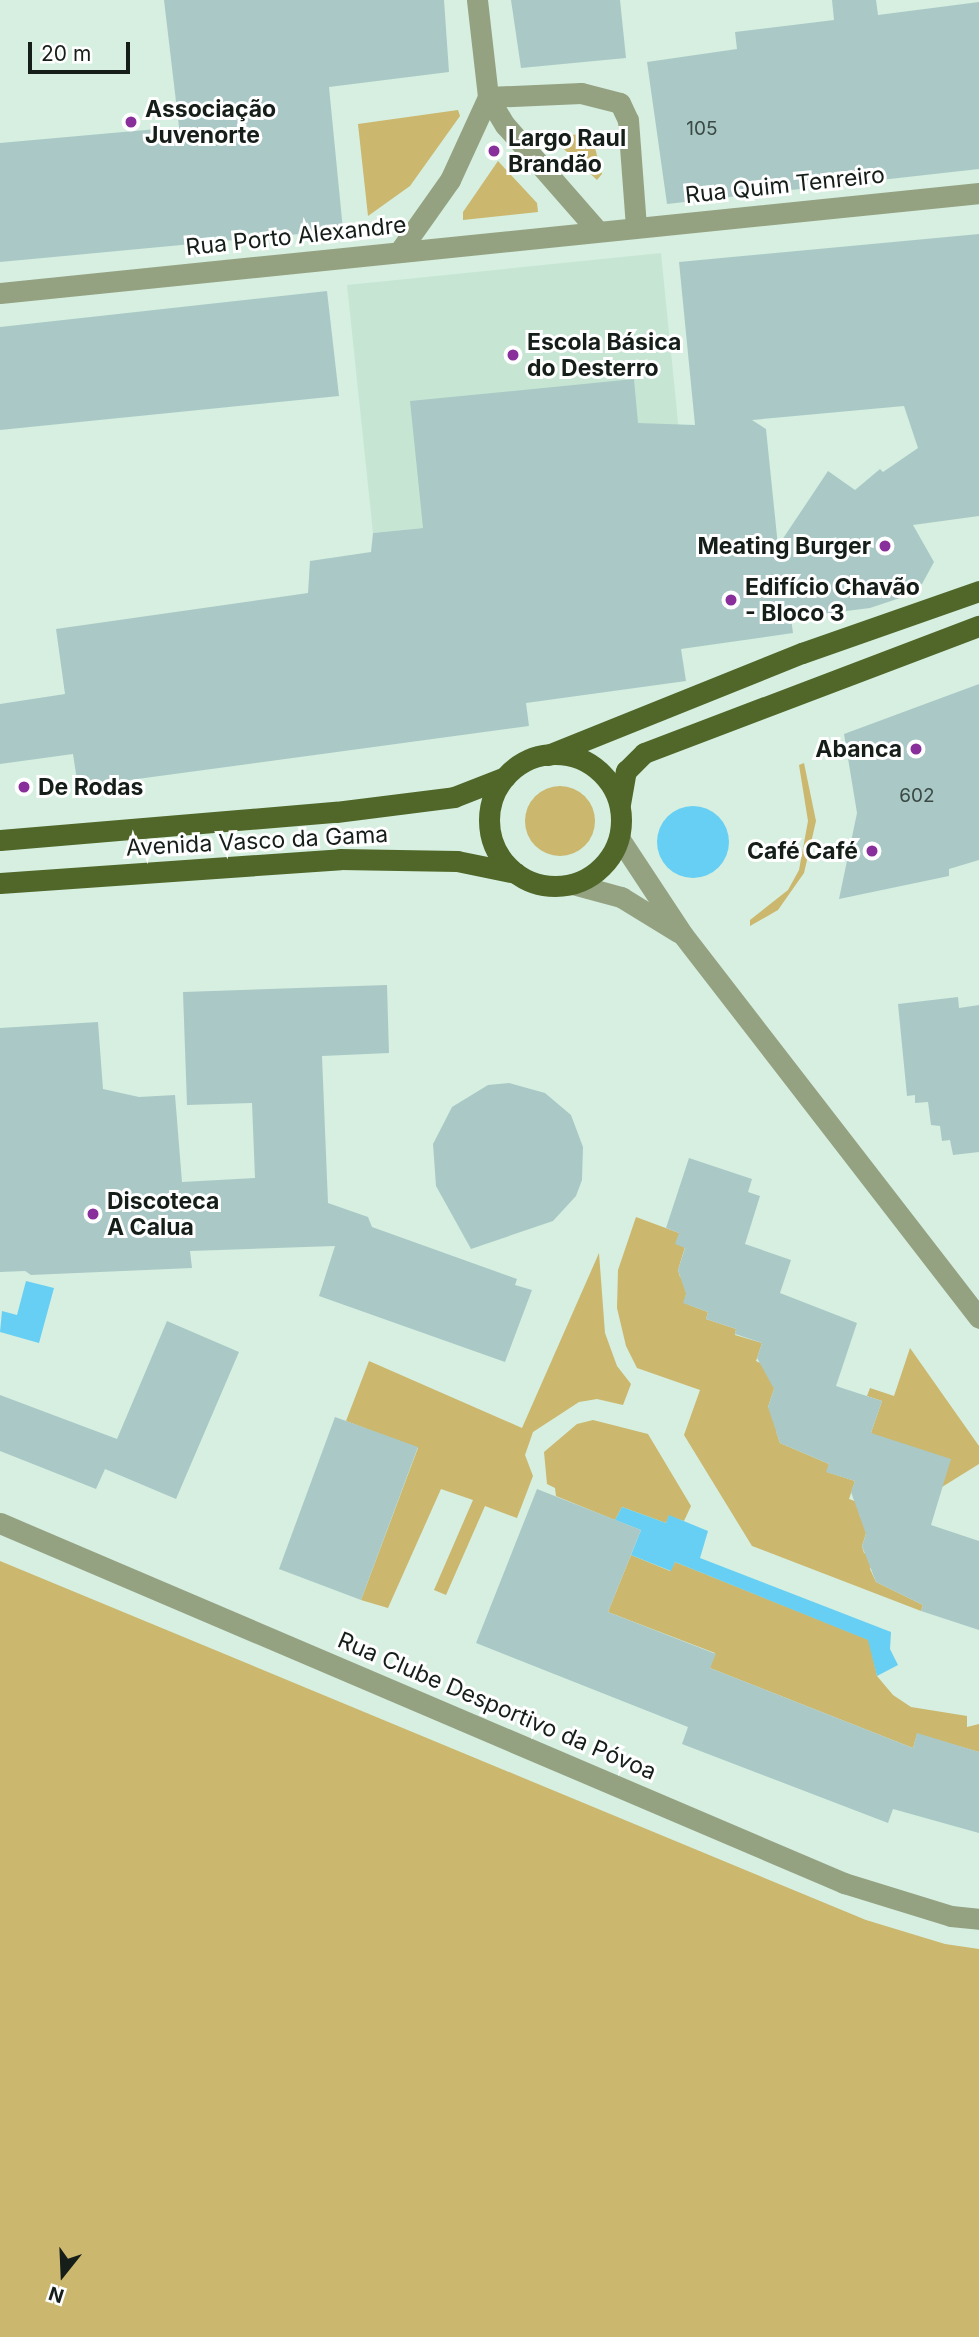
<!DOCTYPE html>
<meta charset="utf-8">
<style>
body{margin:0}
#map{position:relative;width:979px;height:2337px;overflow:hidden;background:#d6efe0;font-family:Inter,sans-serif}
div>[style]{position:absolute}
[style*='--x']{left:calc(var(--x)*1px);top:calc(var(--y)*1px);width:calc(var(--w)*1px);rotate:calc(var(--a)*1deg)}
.built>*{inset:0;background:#c6e6d3}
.green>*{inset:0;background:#cbb76d}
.round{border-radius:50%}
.water>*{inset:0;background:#67cff3}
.building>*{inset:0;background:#aac9c6}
.minor>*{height:21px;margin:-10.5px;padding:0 10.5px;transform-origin:10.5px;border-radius:10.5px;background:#94a281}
.major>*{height:21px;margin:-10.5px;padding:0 10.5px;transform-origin:10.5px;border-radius:10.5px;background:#506729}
.major>.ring{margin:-10.5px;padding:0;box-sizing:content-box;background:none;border:21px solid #506729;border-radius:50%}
.dots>*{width:19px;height:19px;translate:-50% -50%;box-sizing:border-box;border:4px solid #fff;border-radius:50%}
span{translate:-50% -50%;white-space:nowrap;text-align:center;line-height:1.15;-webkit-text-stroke:6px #fff;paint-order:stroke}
.number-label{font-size:19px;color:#3a4944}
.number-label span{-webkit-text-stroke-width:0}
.poi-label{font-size:23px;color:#151e18;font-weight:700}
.left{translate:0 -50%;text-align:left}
.right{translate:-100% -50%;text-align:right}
.street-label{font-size:23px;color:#151e18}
.north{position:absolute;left:28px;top:2239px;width:70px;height:70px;-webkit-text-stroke:5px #fff;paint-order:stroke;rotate:198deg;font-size:19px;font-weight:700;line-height:28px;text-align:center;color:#151e18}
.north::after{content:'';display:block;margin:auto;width:24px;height:32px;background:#151e18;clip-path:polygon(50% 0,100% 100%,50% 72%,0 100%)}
.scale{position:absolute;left:28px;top:42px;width:102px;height:32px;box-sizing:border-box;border:4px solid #151e18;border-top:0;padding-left:9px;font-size:21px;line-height:24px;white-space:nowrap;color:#151e18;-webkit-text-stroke:5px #fff;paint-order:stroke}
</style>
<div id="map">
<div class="built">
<i style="clip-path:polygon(661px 253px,686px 501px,373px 533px,347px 285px)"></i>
</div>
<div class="green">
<i style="clip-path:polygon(458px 110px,460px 116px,410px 186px,368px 216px,358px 124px)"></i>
<i style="clip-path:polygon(591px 133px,602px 174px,597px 180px,551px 137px)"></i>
<i style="clip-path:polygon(498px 161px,537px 203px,538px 212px,463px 220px,463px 212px)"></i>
<i style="clip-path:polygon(804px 763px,816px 821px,804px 873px,778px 910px,750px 926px,750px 920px,788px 890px,799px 870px,808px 821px,799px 765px)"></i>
<i class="round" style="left:525px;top:786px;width:70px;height:70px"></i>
<i style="clip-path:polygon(636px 1217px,679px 1233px,685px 1247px,678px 1270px,680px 1277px,690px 1281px,685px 1298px,689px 1305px,708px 1312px,706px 1319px,736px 1329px,735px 1335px,762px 1343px,756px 1361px,769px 1367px,776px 1383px,768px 1407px,780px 1417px,776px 1431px,780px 1443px,829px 1464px,827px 1472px,855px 1481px,849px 1499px,863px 1504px,859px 1515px,869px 1524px,862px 1546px,864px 1553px,875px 1557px,870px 1569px,876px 1582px,923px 1605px,921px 1611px,752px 1546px,684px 1435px,700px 1390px,637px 1368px,626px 1346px,617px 1308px,618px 1270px)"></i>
<i style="clip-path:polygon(599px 1253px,605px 1333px,617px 1366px,631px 1384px,623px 1405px,597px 1399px,579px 1402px,533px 1432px,525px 1455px,533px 1476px,517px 1518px,485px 1506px,446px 1595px,434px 1590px,473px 1500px,441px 1489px,388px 1608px,361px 1600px,418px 1448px,346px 1421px,369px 1361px,522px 1428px)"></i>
<i style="clip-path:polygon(910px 1348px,979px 1446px,979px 1464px,942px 1487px,871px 1433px,882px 1401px,867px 1396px,870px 1388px,894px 1396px)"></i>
<i style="clip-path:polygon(593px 1420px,648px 1434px,691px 1506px,684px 1521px,669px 1516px,666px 1523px,622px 1507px,615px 1520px,556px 1496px,555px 1488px,547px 1484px,544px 1452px,577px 1424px)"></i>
<i style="clip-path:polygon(631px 1555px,670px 1571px,675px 1562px,869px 1640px,877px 1676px,893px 1695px,911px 1707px,967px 1716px,967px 1727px,979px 1724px,979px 1752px,917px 1734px,913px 1748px,710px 1668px,715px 1653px,608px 1612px)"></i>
<i style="clip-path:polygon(0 1561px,866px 1920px,945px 1944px,979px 1949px,979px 2337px,0 2337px)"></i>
</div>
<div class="water">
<i class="round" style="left:657px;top:806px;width:72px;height:72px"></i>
<i style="clip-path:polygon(26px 1281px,54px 1288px,39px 1343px,0 1332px,2px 1311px,17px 1315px)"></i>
<i style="clip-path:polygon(622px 1507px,666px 1523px,669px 1515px,708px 1531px,700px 1558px,891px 1632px,890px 1649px,898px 1665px,877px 1676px,868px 1640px,675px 1562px,671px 1571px,631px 1555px,641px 1530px,615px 1520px)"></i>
</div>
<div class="building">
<i style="clip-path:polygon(164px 0,444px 0,449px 72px,329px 87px,343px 230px,0 262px,0 143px,179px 127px)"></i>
<i style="clip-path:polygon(511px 0,620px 0,626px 58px,521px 68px)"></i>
<i style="clip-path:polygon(832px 0,876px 0,878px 15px,979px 2px,979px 169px,667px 204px,647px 62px,737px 49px,735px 32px,834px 20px)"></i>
<i style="clip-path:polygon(evenodd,979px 234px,979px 516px,913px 525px,934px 562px,922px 584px,900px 598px,870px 608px,791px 618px,793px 633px,681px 649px,686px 681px,526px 703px,529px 726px,78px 787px,73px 754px,0 764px,0 704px,65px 694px,56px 629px,308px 593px,310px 561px,371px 552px,373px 533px,423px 528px,410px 401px,634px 379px,638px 423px,695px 425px,679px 262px,979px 234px,904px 406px,918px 448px,883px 472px,880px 469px,855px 490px,828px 471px,778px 546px,766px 429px,752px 420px,904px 406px)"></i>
<i style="clip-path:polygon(327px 291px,339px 396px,0 430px,0 327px)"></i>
<i style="clip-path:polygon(979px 684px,979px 860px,949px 869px,949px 876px,839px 899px,857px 813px,844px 734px)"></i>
<i style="clip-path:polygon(387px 985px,389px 1053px,322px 1056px,328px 1203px,368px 1217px,372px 1227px,517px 1279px,515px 1285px,532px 1290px,505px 1362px,319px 1296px,335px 1246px,190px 1251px,192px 1268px,31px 1275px,25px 1271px,0 1272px,0 1028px,98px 1022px,103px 1089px,139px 1097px,175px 1095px,182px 1182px,255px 1178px,252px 1103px,187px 1105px,183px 992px)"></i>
<i style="clip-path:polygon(958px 997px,959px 1008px,979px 1005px,979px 1152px,953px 1155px,950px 1140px,942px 1141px,940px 1126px,931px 1125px,928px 1102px,915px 1103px,915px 1095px,907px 1096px,898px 1004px)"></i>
<i style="clip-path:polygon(509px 1083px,545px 1093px,571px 1115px,583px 1147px,582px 1180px,576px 1196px,553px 1221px,471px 1249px,436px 1186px,433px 1144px,452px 1107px,488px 1085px)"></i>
<i style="clip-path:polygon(689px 1158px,752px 1179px,748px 1192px,760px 1196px,745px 1244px,791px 1260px,780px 1293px,857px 1323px,836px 1386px,882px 1401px,871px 1433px,951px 1459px,931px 1525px,979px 1541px,979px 1630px,921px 1611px,923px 1605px,876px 1582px,862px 1546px,866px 1534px,851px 1492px,855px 1481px,826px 1472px,829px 1464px,780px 1443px,768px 1407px,774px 1389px,757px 1358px,762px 1343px,735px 1334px,736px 1329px,706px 1319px,708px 1312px,683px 1303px,686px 1294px,678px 1270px,685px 1248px,675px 1244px,679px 1233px,666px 1228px)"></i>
<i style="clip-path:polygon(167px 1321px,239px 1352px,176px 1499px,105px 1469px,96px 1489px,0 1451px,0 1395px,117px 1439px)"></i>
<i style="clip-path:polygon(335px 1417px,418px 1447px,361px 1600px,279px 1569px)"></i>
<i style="clip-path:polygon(537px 1489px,641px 1530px,608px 1612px,716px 1654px,710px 1668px,913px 1748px,917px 1733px,979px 1752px,979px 1833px,893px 1809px,888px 1823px,682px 1744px,688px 1727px,476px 1643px)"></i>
</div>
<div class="minor">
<i style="--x:477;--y:0;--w:98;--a:83.5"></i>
<i style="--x:488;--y:97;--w:93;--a:-2.5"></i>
<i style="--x:581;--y:93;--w:40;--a:14.4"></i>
<i style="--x:620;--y:103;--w:19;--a:65"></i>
<i style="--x:628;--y:120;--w:106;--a:85.7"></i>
<i style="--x:399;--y:252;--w:88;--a:-54.7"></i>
<i style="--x:450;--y:180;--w:91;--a:-65.4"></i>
<i style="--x:488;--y:97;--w:33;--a:59"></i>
<i style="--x:505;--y:125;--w:140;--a:48.8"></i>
<i style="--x:0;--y:293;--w:984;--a:-5.83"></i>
<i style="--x:619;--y:838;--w:116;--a:56.6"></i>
<i style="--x:683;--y:935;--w:484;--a:52.3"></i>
<i style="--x:573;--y:884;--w:50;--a:15.2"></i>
<i style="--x:621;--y:897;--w:67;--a:31.6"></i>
<i style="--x:0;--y:1523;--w:918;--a:23.1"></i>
<i style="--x:844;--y:1883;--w:112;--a:17.1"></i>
<i style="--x:951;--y:1916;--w:28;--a:6"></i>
</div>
<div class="major">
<i class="ring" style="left:489px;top:754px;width:111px;height:111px"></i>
<i style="--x:548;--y:755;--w:274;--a:-21.9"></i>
<i style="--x:802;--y:653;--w:188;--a:-19.3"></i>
<i style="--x:620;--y:804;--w:34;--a:-80"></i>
<i style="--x:626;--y:771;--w:25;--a:-45"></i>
<i style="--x:644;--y:753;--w:358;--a:-20.8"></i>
<i style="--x:0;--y:840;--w:337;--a:-4.8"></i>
<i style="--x:336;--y:812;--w:119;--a:-7.2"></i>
<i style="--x:454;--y:797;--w:55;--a:-21.4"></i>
<i style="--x:0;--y:883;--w:341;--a:-4"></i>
<i style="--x:340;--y:859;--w:117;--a:1"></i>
<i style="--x:457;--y:861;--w:60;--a:11.5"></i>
</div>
<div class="dots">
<i style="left:131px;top:122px;background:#892f9b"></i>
<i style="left:494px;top:151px;background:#892f9b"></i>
<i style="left:513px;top:355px;background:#892f9b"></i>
<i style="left:885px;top:546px;background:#892f9b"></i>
<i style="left:731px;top:600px;background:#892f9b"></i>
<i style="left:916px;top:749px;background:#892f9b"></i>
<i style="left:24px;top:787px;background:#892f9b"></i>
<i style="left:872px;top:851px;background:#892f9b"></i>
<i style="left:93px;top:1214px;background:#892f9b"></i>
</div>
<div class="number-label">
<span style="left:702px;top:129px">105</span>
<span style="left:917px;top:796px">602</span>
</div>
<div class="poi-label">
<span class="left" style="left:145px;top:122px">Associação<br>Juvenorte</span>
<span class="left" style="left:508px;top:151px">Largo Raul<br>Brandão</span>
<span class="left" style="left:527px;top:355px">Escola Básica<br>do Desterro</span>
<span class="right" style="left:871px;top:546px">Meating Burger</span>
<span class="left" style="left:745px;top:600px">Edifício Chavão<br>- Bloco 3</span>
<span class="right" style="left:902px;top:749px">Abanca</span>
<span class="left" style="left:38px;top:787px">De Rodas</span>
<span class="right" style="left:858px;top:851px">Café Café</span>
<span class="left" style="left:107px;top:1214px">Discoteca<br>A Calua</span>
</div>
<div class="street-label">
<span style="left:785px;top:185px;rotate:-6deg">Rua Quim Tenreiro</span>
<span style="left:296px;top:236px;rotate:-6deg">Rua Porto Alexandre</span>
<span style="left:257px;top:841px;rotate:-3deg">Avenida Vasco da Gama</span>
<span style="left:497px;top:1706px;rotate:23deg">Rua Clube Desportivo da Póvoa</span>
</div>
<div class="north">N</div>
<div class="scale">20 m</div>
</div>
